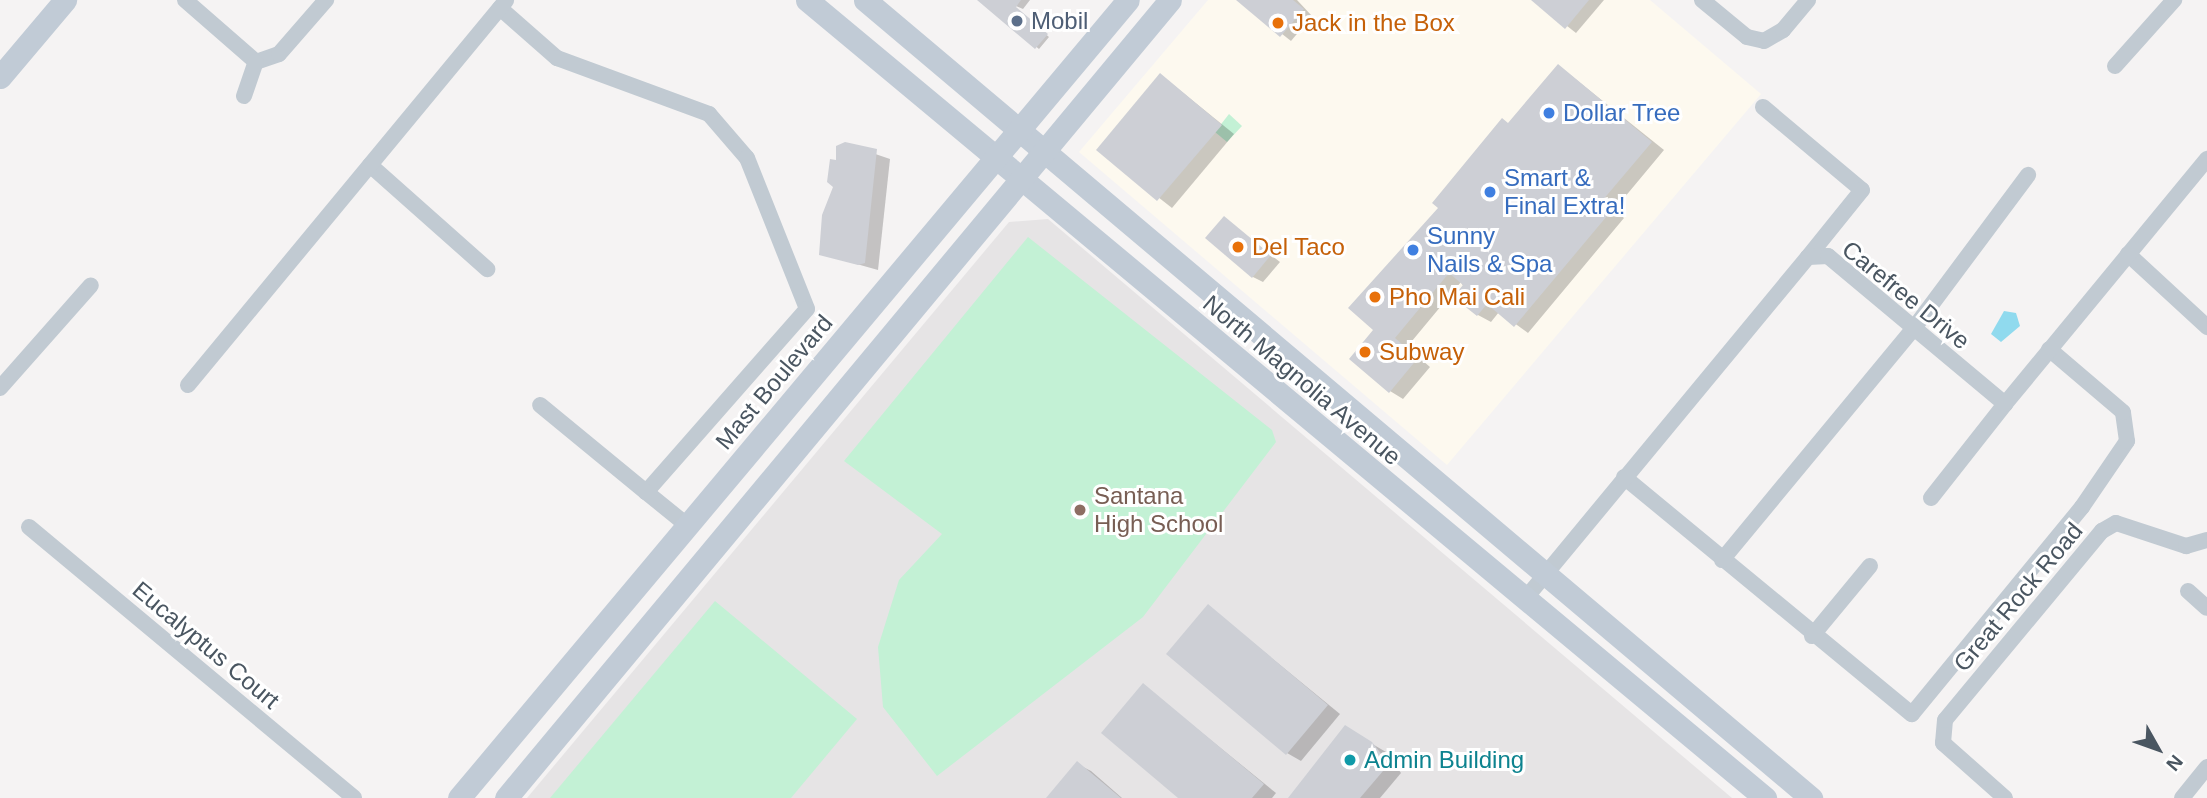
<!DOCTYPE html>
<style>
body{margin:0}
#map{position:relative;width:2207px;height:798px;overflow:hidden;background:#f5f3f3;font-family:Arial,sans-serif}
div>[style]{position:absolute}
[style*='--x']{left:calc(var(--x)*1px);top:calc(var(--y)*1px);width:calc(var(--w)*1px);rotate:calc(var(--a)*1deg)}
.commercial>*{inset:0;background:#fdf9ef}
.education>*{inset:0;background:#e6e4e5}
.green>*{inset:0;background:#c3f1d5}
.water>*{inset:0;background:#90daee}
.shadow>*{inset:0;background:#0003}
.building>*{inset:0;background:#cdcfd5}
.street>*{height:16px;margin:-8px;padding:0 8px;transform-origin:8px;border-radius:8px;background:#c1cad2}
.secondary>*{height:23px;margin:-11.5px;padding:0 11.5px;transform-origin:11.5px;border-radius:11.5px;background:#c1cbd6}
.dots>*{width:19px;height:19px;translate:-50% -50%;box-sizing:border-box;border:4px solid #fff;border-radius:50%}
span{translate:-50% -50%;white-space:nowrap;text-align:center;line-height:1.15;-webkit-text-stroke:6px #fff;paint-order:stroke}
.service-label{font-size:24px;color:#4e5e75}
.left{translate:0 -50%;text-align:left}
.food-label{font-size:24px;color:#c56008}
.shop-label{font-size:24px;color:#366cbe}
.street-label{font-size:24px;color:#4a5661}
.education-label{font-size:24px;color:#785e54}
.culture-label{font-size:24px;color:#0d838f}
.north{position:absolute;left:2123px;top:714px;width:70px;height:70px;-webkit-text-stroke:5px #fff;paint-order:stroke;rotate:130deg;font-size:19px;font-weight:700;line-height:28px;text-align:center;color:#4a5661}
.north::after{content:'';display:block;margin:auto;width:24px;height:32px;background:#4a5661;clip-path:polygon(50% 0,100% 100%,50% 72%,0 100%)}
</style>
<div id="map">
<div class="commercial">
<i style="clip-path:polygon(1208px 0,1650px 0,1761px 94px,1447px 465px,1079px 152px)"></i>
</div>
<div class="education">
<i style="clip-path:polygon(1048px 219px,1732px 798px,527px 798px,1009px 222px)"></i>
</div>
<div class="green">
<i style="clip-path:polygon(1229px 114px,1242px 126px,1227px 142px,1215px 132px)"></i>
<i style="clip-path:polygon(1028px 237px,1272px 430px,1276px 442px,1143px 617px,937px 776px,883px 707px,878px 647px,899px 580px,942px 534px,844px 461px)"></i>
<i style="clip-path:polygon(715px 601px,857px 719px,791px 798px,550px 798px)"></i>
</div>
<div class="water">
<i style="clip-path:polygon(2004px 311px,2016px 313px,2020px 326px,2001px 342px,1991px 334px)"></i>
</div>
<div class="shadow">
<i style="clip-path:polygon(980px 0,1030px 0,1023px 9px,1011px 4px,1049px 37px,1039px 49px)"></i>
<i style="clip-path:polygon(1239px 0,1297px 0,1312px 16px,1291px 41px)"></i>
<i style="clip-path:polygon(1534px 0,1604px 0,1576px 33px)"></i>
<i style="clip-path:polygon(1559px 66px,1664px 150px,1614px 210px,1624px 218px,1528px 333px,1499px 312px,1491px 322px,1478px 315px,1461px 282px,1407px 347px,1430px 367px,1403px 399px,1390px 391px,1376px 329px,1441px 208px)"></i>
<i style="clip-path:polygon(1161px 75px,1234px 134px,1172px 208px,1098px 150px)"></i>
<i style="clip-path:polygon(846px 144px,890px 159px,878px 270px,821px 254px)"></i>
<i style="clip-path:polygon(1224px 218px,1280px 262px,1263px 282px,1253px 277px)"></i>
<i style="clip-path:polygon(1208px 606px,1340px 714px,1301px 761px,1287px 753px)"></i>
<i style="clip-path:polygon(1143px 685px,1276px 793px,1272px 798px,1181px 798px)"></i>
<i style="clip-path:polygon(1345px 728px,1386px 752px,1401px 773px,1380px 798px,1290px 798px)"></i>
<i style="clip-path:polygon(1077px 764px,1091px 771px,1122px 798px,1049px 798px)"></i>
</div>
<div class="building">
<i style="clip-path:polygon(977px 0,1021px 0,1016px 7px,1048px 34px,1035px 49px)"></i>
<i style="clip-path:polygon(1236px 0,1293px 0,1304px 9px,1280px 37px)"></i>
<i style="clip-path:polygon(1531px 0,1589px 0,1565px 29px)"></i>
<i style="clip-path:polygon(1558px 64px,1652px 142px,1602px 201px,1612px 210px,1514px 327px,1487px 304px,1477px 316px,1453px 297px,1463px 285px,1449px 273px,1395px 338px,1418px 358px,1389px 393px,1349px 359px,1373px 330px,1348px 308px,1438px 208px,1432px 203px,1502px 118px,1508px 123px)"></i>
<i style="clip-path:polygon(1160px 73px,1222px 125px,1157px 201px,1096px 150px)"></i>
<i style="clip-path:polygon(845px 142px,877px 149px,865px 263px,858px 265px,819px 255px,822px 215px,833px 187px,827px 182px,830px 159px,836px 160px,836px 146px)"></i>
<i style="clip-path:polygon(1224px 216px,1271px 255px,1252px 278px,1205px 238px)"></i>
<i style="clip-path:polygon(1208px 604px,1328px 705px,1286px 755px,1166px 654px)"></i>
<i style="clip-path:polygon(1143px 683px,1264px 784px,1252px 798px,1178px 798px,1101px 733px)"></i>
<i style="clip-path:polygon(1345px 725px,1372px 742px,1389px 764px,1360px 798px,1288px 798px)"></i>
<i style="clip-path:polygon(1077px 761px,1121px 798px,1046px 798px)"></i>
</div>
<div class="street">
<i style="--x:185;--y:0;--w:94;--a:41.1"></i>
<i style="--x:1702;--y:0;--w:58;--a:39.4"></i>
<i style="--x:1747;--y:37;--w:17;--a:13"></i>
<i style="--x:1764;--y:41;--w:22;--a:-30"></i>
<i style="--x:1783;--y:30;--w:39;--a:-50"></i>
<i style="--x:500;--y:8;--w:76;--a:41.3"></i>
<i style="--x:557;--y:58;--w:162;--a:20.2"></i>
<i style="--x:709;--y:114;--w:58;--a:49.2"></i>
<i style="--x:747;--y:158;--w:162;--a:68.3"></i>
<i style="--x:807;--y:309;--w:244;--a:131.3"></i>
<i style="--x:646;--y:492;--w:137;--a:-140.6"></i>
<i style="--x:256;--y:62;--w:24;--a:-19"></i>
<i style="--x:279;--y:54;--w:72;--a:-49"></i>
<i style="--x:2115;--y:66;--w:89;--a:-48.2"></i>
<i style="--x:244;--y:96;--w:36;--a:-71"></i>
<i style="--x:1763;--y:107;--w:129;--a:40"></i>
<i style="--x:1862;--y:190;--w:86;--a:128.9"></i>
<i style="--x:370;--y:165;--w:157;--a:41.6"></i>
<i style="--x:2128;--y:254;--w:108;--a:42.7"></i>
<i style="--x:188;--y:385;--w:499;--a:-50.4"></i>
<i style="--x:0;--y:388;--w:137;--a:-48.5"></i>
<i style="--x:1624;--y:477;--w:373;--a:39.5"></i>
<i style="--x:1912;--y:714;--w:268;--a:-50.6"></i>
<i style="--x:2082;--y:507;--w:80;--a:-55.7"></i>
<i style="--x:2127;--y:441;--w:29;--a:-98"></i>
<i style="--x:2123;--y:412;--w:97;--a:-139.6"></i>
<i style="--x:646;--y:492;--w:54;--a:39"></i>
<i style="--x:1931;--y:498;--w:120;--a:-51.8"></i>
<i style="--x:29;--y:527;--w:423;--a:39.8"></i>
<i style="--x:1722;--y:560;--w:301;--a:-50.4"></i>
<i style="--x:1914;--y:328;--w:191;--a:-53.3"></i>
<i style="--x:2188;--y:591;--w:25;--a:42"></i>
<i style="--x:1525;--y:599;--w:444;--a:-50.4"></i>
<i style="--x:1808;--y:257;--w:20;--a:-3"></i>
<i style="--x:1828;--y:256;--w:231;--a:39.9"></i>
<i style="--x:2005;--y:404;--w:318;--a:-50.5"></i>
<i style="--x:1812;--y:636;--w:91;--a:-50.4"></i>
<i style="--x:2005;--y:798;--w:83;--a:-138.4"></i>
<i style="--x:1943;--y:743;--w:23;--a:-85"></i>
<i style="--x:1945;--y:720;--w:246;--a:-50.3"></i>
<i style="--x:2102;--y:531;--w:16;--a:-30"></i>
<i style="--x:2116;--y:523;--w:74;--a:18.2"></i>
<i style="--x:2186;--y:546;--w:22;--a:-16"></i>
<i style="--x:2182;--y:798;--w:40;--a:-51"></i>
</div>
<div class="secondary">
<i style="--x:807;--y:0;--w:1247;--a:39.79"></i>
<i style="--x:865;--y:0;--w:1238;--a:40.15"></i>
<i style="--x:0;--y:77;--w:101;--a:-49.8"></i>
<i style="--x:459;--y:798;--w:1041;--a:-50.03"></i>
<i style="--x:506;--y:798;--w:1038;--a:-50.24"></i>
</div>
<div class="dots">
<i style="left:1017px;top:21px;background:#5c6f8a"></i>
<i style="left:1278px;top:23px;background:#e8710a"></i>
<i style="left:1549px;top:113px;background:#3f7fe0"></i>
<i style="left:1490px;top:192px;background:#3f7fe0"></i>
<i style="left:1238px;top:247px;background:#e8710a"></i>
<i style="left:1413px;top:250px;background:#3f7fe0"></i>
<i style="left:1375px;top:297px;background:#e8710a"></i>
<i style="left:1365px;top:352px;background:#e8710a"></i>
<i style="left:1080px;top:510px;background:#8d6e63"></i>
<i style="left:1350px;top:760px;background:#0f9aa8"></i>
</div>
<div class="service-label">
<span class="left" style="left:1031px;top:21px">Mobil</span>
</div>
<div class="food-label">
<span class="left" style="left:1292px;top:23px">Jack in the Box</span>
<span class="left" style="left:1252px;top:247px">Del Taco</span>
<span class="left" style="left:1389px;top:297px">Pho Mai Cali</span>
<span class="left" style="left:1379px;top:352px">Subway</span>
</div>
<div class="shop-label">
<span class="left" style="left:1563px;top:113px">Dollar Tree</span>
<span class="left" style="left:1504px;top:192px">Smart &amp;<br>Final Extra!</span>
<span class="left" style="left:1427px;top:250px">Sunny<br>Nails &amp; Spa</span>
</div>
<div class="street-label">
<span style="left:1906px;top:295px;rotate:39deg">Carefree Drive</span>
<span style="left:1302px;top:380px;rotate:40deg">North Magnolia Avenue</span>
<span style="left:774px;top:382px;rotate:-50deg">Mast Boulevard</span>
<span style="left:2018px;top:597px;rotate:-50deg">Great Rock Road</span>
<span style="left:206px;top:645px;rotate:40deg">Eucalyptus Court</span>
</div>
<div class="education-label">
<span class="left" style="left:1094px;top:510px">Santana<br>High School</span>
</div>
<div class="culture-label">
<span class="left" style="left:1364px;top:760px">Admin Building</span>
</div>
<div class="north">N</div>
</div>
